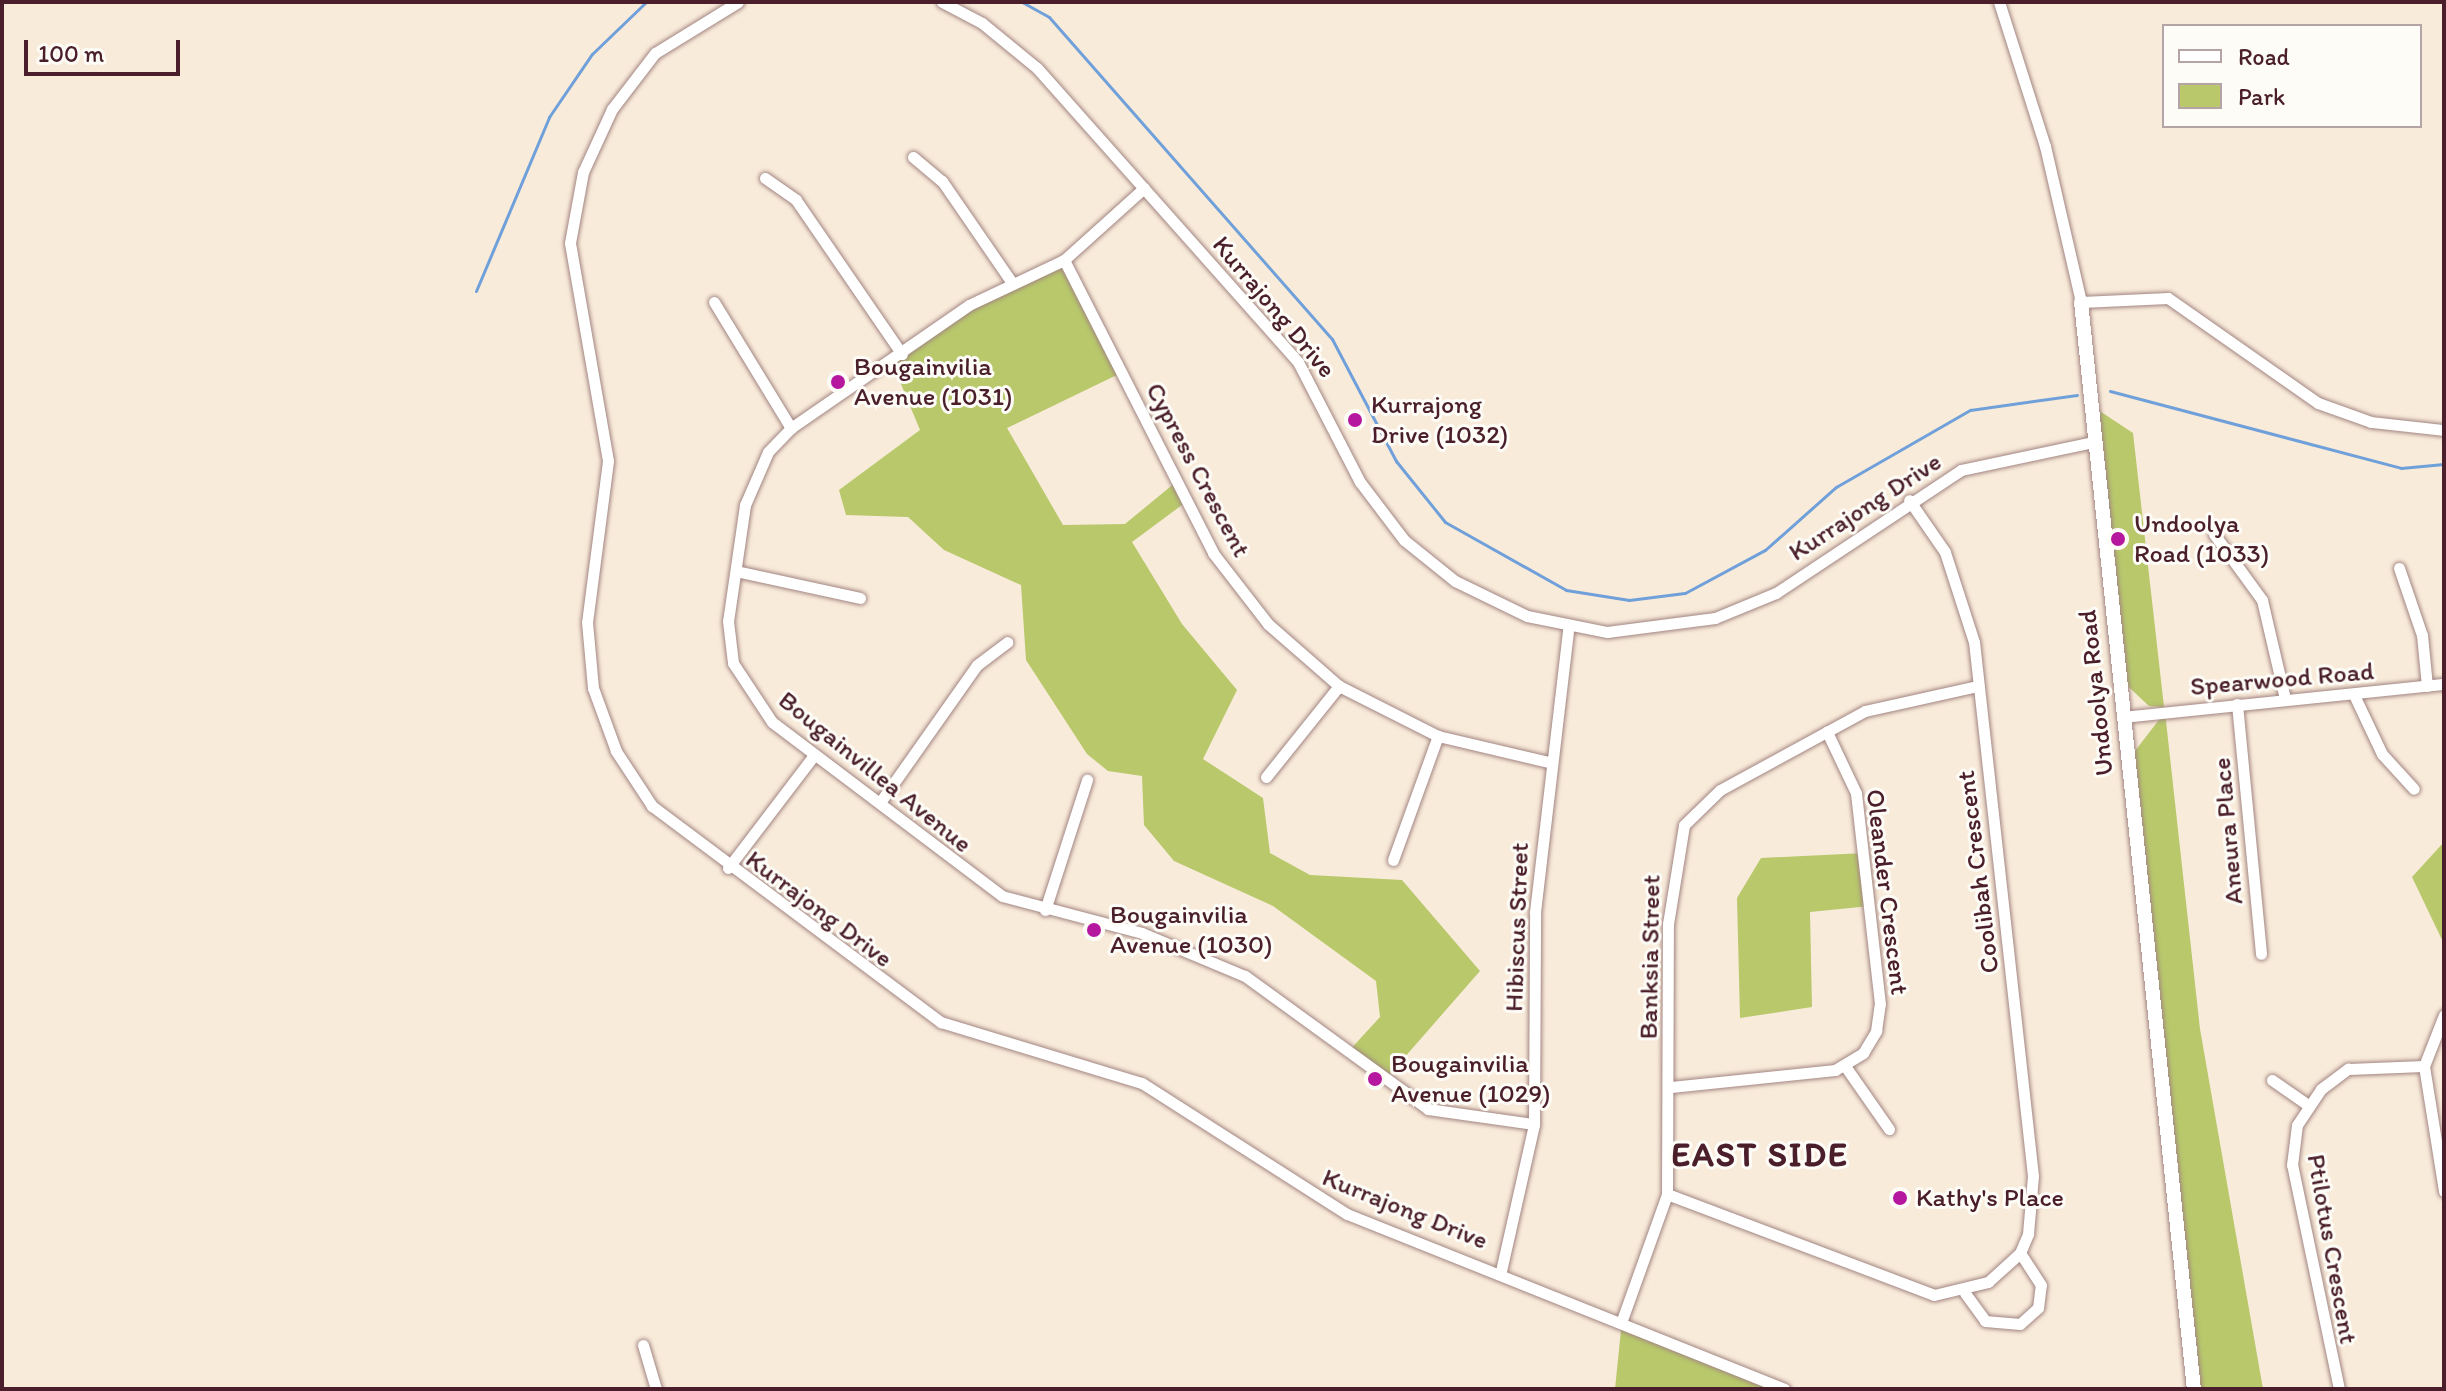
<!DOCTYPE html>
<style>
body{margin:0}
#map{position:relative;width:2446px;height:1391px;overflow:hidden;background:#f9ebda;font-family:Itim,sans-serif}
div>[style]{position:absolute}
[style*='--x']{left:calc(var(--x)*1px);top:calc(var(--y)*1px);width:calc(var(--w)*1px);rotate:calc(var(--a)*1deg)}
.green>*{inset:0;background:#b8c86b}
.stream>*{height:3px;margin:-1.5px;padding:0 1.5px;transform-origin:1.5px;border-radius:1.5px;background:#70a0da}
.roads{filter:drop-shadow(0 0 2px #a28582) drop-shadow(0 0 2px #a28582)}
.minor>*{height:11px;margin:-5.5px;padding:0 5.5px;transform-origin:5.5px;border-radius:5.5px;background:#fff}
.major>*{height:14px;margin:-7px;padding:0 7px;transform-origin:7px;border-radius:7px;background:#fff}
.dots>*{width:22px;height:22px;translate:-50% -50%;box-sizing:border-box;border:4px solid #fdfcf7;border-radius:50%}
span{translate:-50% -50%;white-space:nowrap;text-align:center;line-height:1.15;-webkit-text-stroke:6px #fdfcf7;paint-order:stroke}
.street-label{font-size:26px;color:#4a1f2b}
.poi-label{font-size:26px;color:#4a1f2b}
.left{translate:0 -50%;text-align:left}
.district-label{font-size:34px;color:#4a1f2b;font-weight:700;letter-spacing:2px}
.frame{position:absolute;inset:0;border:4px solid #4a1f2b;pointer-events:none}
.legend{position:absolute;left:2162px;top:24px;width:260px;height:104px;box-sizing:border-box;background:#fdfcf7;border:2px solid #b5a4a5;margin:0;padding:10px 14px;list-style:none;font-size:24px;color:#4a1f2b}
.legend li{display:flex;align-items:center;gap:16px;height:40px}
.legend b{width:40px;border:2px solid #b5a4a5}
.scale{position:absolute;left:24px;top:40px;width:156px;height:36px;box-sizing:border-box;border:4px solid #4a1f2b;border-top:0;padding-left:10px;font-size:24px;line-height:28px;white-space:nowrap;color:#4a1f2b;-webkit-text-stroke:6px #fdfcf7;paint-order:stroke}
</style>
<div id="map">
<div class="green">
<i style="clip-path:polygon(1064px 260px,1121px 373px,1007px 428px,1063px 525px,1125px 524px,1176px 482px,1186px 502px,1132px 542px,1182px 624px,1237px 690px,1203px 759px,1263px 798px,1270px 853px,1310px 875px,1402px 880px,1480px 971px,1383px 1082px,1347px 1053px,1380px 1017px,1376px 981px,1273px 906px,1174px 861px,1144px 825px,1142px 776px,1108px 771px,1087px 754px,1026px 660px,1021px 585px,944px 550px,908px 517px,846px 515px,839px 490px,920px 430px,891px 360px,969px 305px)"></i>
<i style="clip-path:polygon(2089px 404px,2133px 433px,2164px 707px,2149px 706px,2118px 677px)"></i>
<i style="clip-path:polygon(2165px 712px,2200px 1029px,2263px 1389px,2194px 1389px,2128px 760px)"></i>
<i style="clip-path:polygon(2444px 842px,2444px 944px,2412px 877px)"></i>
<i style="clip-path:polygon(1865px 853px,1870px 906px,1810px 912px,1812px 1007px,1740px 1018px,1737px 898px,1761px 858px)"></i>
<i style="clip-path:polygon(1622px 1320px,1784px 1389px,1615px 1389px)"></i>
</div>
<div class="stream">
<i style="--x:1022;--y:2;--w:31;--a:29"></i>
<i style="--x:1049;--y:17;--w:429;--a:48.7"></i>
<i style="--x:1332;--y:339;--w:138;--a:62.3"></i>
<i style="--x:1396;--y:461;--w:78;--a:51.2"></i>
<i style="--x:1445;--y:522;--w:139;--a:29.3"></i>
<i style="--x:1566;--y:590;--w:64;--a:9"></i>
<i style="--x:1629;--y:600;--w:56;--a:-7.1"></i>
<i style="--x:1685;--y:593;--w:91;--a:-28.3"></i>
<i style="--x:1765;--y:550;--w:95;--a:-41.6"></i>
<i style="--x:1836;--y:487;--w:155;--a:-29.9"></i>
<i style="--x:1970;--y:410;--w:108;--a:-8"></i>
<i style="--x:476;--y:291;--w:189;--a:-67.2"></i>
<i style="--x:549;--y:117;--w:76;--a:-55.7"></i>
<i style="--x:592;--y:54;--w:75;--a:-43.9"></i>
<i style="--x:2110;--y:391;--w:301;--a:14.8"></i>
<i style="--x:2401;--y:468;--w:43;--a:-5.3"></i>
</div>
<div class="roads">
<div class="minor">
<i style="--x:738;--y:2;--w:97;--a:148.4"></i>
<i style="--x:655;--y:53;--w:71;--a:127.5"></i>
<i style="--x:612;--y:109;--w:69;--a:114.7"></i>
<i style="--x:583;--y:172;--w:72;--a:100.4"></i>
<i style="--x:570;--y:243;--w:221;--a:80.1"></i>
<i style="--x:608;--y:461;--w:162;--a:97.4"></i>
<i style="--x:587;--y:622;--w:66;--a:84.8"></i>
<i style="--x:593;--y:688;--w:67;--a:69.9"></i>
<i style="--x:616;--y:751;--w:66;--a:56.8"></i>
<i style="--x:652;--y:806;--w:361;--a:36.8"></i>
<i style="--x:941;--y:1022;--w:210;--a:16.9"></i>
<i style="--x:1142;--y:1083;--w:243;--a:32.6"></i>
<i style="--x:1347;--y:1214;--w:471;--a:21.8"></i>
<i style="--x:942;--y:2;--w:45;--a:27.7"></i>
<i style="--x:982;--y:23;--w:71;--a:39.3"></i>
<i style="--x:1037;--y:68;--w:393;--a:48.4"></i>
<i style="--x:1298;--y:362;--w:135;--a:62.7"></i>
<i style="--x:1360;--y:482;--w:73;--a:52.8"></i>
<i style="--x:1404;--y:540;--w:65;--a:38.8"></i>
<i style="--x:1455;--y:581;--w:80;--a:25.9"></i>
<i style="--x:1527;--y:616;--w:82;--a:11.3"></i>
<i style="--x:1607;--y:632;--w:109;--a:-7.4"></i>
<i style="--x:1715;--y:618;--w:66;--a:-22.3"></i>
<i style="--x:1776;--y:593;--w:222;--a:-33.6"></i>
<i style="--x:1961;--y:470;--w:135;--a:-12"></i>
<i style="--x:1999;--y:2;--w:151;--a:72.3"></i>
<i style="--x:2045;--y:146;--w:160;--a:77"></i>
<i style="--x:2081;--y:302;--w:87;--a:-2.6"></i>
<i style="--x:2168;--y:298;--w:183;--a:35"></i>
<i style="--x:2318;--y:403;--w:56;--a:19.7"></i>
<i style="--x:2371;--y:422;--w:73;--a:6.3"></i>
<i style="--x:913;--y:157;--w:38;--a:40"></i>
<i style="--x:942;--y:181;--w:124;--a:55.5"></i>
<i style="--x:765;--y:178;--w:38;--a:35"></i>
<i style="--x:796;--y:200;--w:187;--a:55.5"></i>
<i style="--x:1144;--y:188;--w:108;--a:138"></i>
<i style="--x:1064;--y:260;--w:105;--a:154.7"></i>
<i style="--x:969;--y:305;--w:216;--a:145.4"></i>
<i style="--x:791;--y:428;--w:33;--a:134"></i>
<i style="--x:768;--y:452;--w:58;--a:113.5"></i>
<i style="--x:745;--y:505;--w:117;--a:98.3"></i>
<i style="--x:728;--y:621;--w:42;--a:83.2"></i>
<i style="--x:733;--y:663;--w:71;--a:56.5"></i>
<i style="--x:772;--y:722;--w:288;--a:37.1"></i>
<i style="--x:1002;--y:896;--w:145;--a:14.8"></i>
<i style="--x:1142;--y:933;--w:112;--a:22.7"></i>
<i style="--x:1245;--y:976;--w:226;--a:36"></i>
<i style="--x:1428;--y:1109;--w:107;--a:8.1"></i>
<i style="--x:1064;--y:260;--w:329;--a:63"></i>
<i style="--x:1213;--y:553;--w:90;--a:52.2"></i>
<i style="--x:1268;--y:624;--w:94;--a:41.1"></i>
<i style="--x:1339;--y:686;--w:111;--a:26.8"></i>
<i style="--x:1438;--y:736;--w:114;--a:13.2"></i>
<i style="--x:714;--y:302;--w:148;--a:58.6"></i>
<i style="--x:2214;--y:534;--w:82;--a:54"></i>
<i style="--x:2262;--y:600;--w:102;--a:76.9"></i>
<i style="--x:2399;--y:568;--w:71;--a:71.1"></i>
<i style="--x:2422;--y:635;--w:51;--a:84.4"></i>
<i style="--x:736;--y:571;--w:127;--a:12.3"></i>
<i style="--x:2355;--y:697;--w:63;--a:64.7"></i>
<i style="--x:2382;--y:754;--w:47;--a:47.6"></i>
<i style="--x:2237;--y:704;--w:251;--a:84.5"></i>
<i style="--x:2123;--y:717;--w:323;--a:-5.9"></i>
<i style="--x:1266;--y:777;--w:117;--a:-51.3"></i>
<i style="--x:881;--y:801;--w:166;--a:-54.8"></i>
<i style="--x:977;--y:665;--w:38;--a:-37"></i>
<i style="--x:1393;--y:860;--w:132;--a:-70.1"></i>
<i style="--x:728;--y:868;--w:142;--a:-52.7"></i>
<i style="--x:1045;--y:910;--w:137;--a:-72.1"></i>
<i style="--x:2444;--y:1015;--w:55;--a:111.4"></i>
<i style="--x:2424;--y:1066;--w:127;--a:80.9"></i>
<i style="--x:1845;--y:1066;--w:77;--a:55.1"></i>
<i style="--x:2272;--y:1080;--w:44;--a:34.8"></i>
<i style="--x:1671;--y:1087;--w:165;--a:-5.9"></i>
<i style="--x:1835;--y:1070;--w:33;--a:-31"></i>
<i style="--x:1863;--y:1053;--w:26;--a:-59"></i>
<i style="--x:1876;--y:1031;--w:27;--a:-82"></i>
<i style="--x:1880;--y:1004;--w:212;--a:-96.5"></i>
<i style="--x:1856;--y:793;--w:68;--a:-115.4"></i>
<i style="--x:1667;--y:1194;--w:285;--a:20.7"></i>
<i style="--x:1934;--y:1295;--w:56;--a:-13.5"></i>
<i style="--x:1988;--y:1282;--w:43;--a:-42.2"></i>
<i style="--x:2020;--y:1253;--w:21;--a:-67"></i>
<i style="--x:2028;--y:1234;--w:58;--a:-85.1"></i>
<i style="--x:2033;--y:1176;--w:537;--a:-96.3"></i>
<i style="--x:1974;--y:642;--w:95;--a:-107.9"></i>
<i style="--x:1945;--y:552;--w:63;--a:-124.7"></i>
<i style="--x:1501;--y:1271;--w:151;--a:-77.3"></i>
<i style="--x:1534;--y:1124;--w:212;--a:-89.7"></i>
<i style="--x:1535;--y:912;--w:285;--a:-83.3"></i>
<i style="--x:1965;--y:1293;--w:34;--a:54"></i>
<i style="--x:1985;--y:1321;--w:35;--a:5"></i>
<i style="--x:2020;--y:1324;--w:24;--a:-42"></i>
<i style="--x:2038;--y:1308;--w:23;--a:-83"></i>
<i style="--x:2041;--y:1285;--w:38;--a:-123"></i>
<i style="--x:1622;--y:1320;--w:134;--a:-70.3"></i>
<i style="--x:1667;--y:1194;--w:270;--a:-89.8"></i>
<i style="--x:1668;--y:924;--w:100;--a:-80.8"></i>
<i style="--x:1684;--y:825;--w:50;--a:-44.2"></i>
<i style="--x:1720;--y:790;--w:165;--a:-28.6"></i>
<i style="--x:1865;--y:711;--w:116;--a:-12.5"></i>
<i style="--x:643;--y:1345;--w:46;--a:73.5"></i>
<i style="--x:2339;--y:1389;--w:229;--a:-101.8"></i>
<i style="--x:2292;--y:1165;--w:40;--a:-82.9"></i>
<i style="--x:2297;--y:1125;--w:43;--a:-56.3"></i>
<i style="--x:2321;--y:1089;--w:34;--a:-37"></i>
<i style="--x:2348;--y:1069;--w:76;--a:-2.3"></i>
</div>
<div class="major">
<i style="--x:2081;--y:302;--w:1093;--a:84.07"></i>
</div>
</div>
<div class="dots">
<i style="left:838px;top:382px;background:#b5179e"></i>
<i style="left:1355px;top:420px;background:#b5179e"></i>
<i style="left:2118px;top:539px;background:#b5179e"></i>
<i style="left:1094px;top:930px;background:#b5179e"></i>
<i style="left:1375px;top:1079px;background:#b5179e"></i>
<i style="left:1900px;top:1198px;background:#b5179e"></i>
</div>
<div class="street-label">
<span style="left:1274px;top:307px;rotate:50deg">Kurrajong Drive</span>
<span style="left:1198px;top:470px;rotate:62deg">Cypress Crescent</span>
<span style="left:1865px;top:507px;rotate:-33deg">Kurrajong Drive</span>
<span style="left:2282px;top:679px;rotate:-5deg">Spearwood Road</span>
<span style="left:2096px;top:693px;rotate:-96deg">Undoolya Road</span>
<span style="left:875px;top:772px;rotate:39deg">Bougainvillea Avenue</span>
<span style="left:2228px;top:831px;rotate:-95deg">Aneura Place</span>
<span style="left:1978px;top:872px;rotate:-97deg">Coolibah Crescent</span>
<span style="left:1887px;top:892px;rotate:83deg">Oleander Crescent</span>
<span style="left:819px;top:909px;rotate:37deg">Kurrajong Drive</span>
<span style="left:1517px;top:927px;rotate:-88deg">Hibiscus Street</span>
<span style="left:1650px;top:957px;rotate:-89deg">Banksia Street</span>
<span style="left:1405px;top:1209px;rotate:22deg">Kurrajong Drive</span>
<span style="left:2332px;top:1249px;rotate:80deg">Ptilotus Crescent</span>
</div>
<div class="poi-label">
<span class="left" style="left:854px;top:382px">Bougainvilia<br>Avenue (1031)</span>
<span class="left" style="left:1371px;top:420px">Kurrajong<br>Drive (1032)</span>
<span class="left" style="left:2134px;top:539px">Undoolya<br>Road (1033)</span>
<span class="left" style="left:1110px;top:930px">Bougainvilia<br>Avenue (1030)</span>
<span class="left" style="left:1391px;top:1079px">Bougainvilia<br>Avenue (1029)</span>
<span class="left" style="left:1916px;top:1198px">Kathy's Place</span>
</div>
<div class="district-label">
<span style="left:1760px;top:1155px">EAST SIDE</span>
</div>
<div class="frame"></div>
<ul class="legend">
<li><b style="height:10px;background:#fff"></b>Road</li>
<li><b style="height:22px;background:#b8c86b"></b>Park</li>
</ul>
<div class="scale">100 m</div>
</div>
